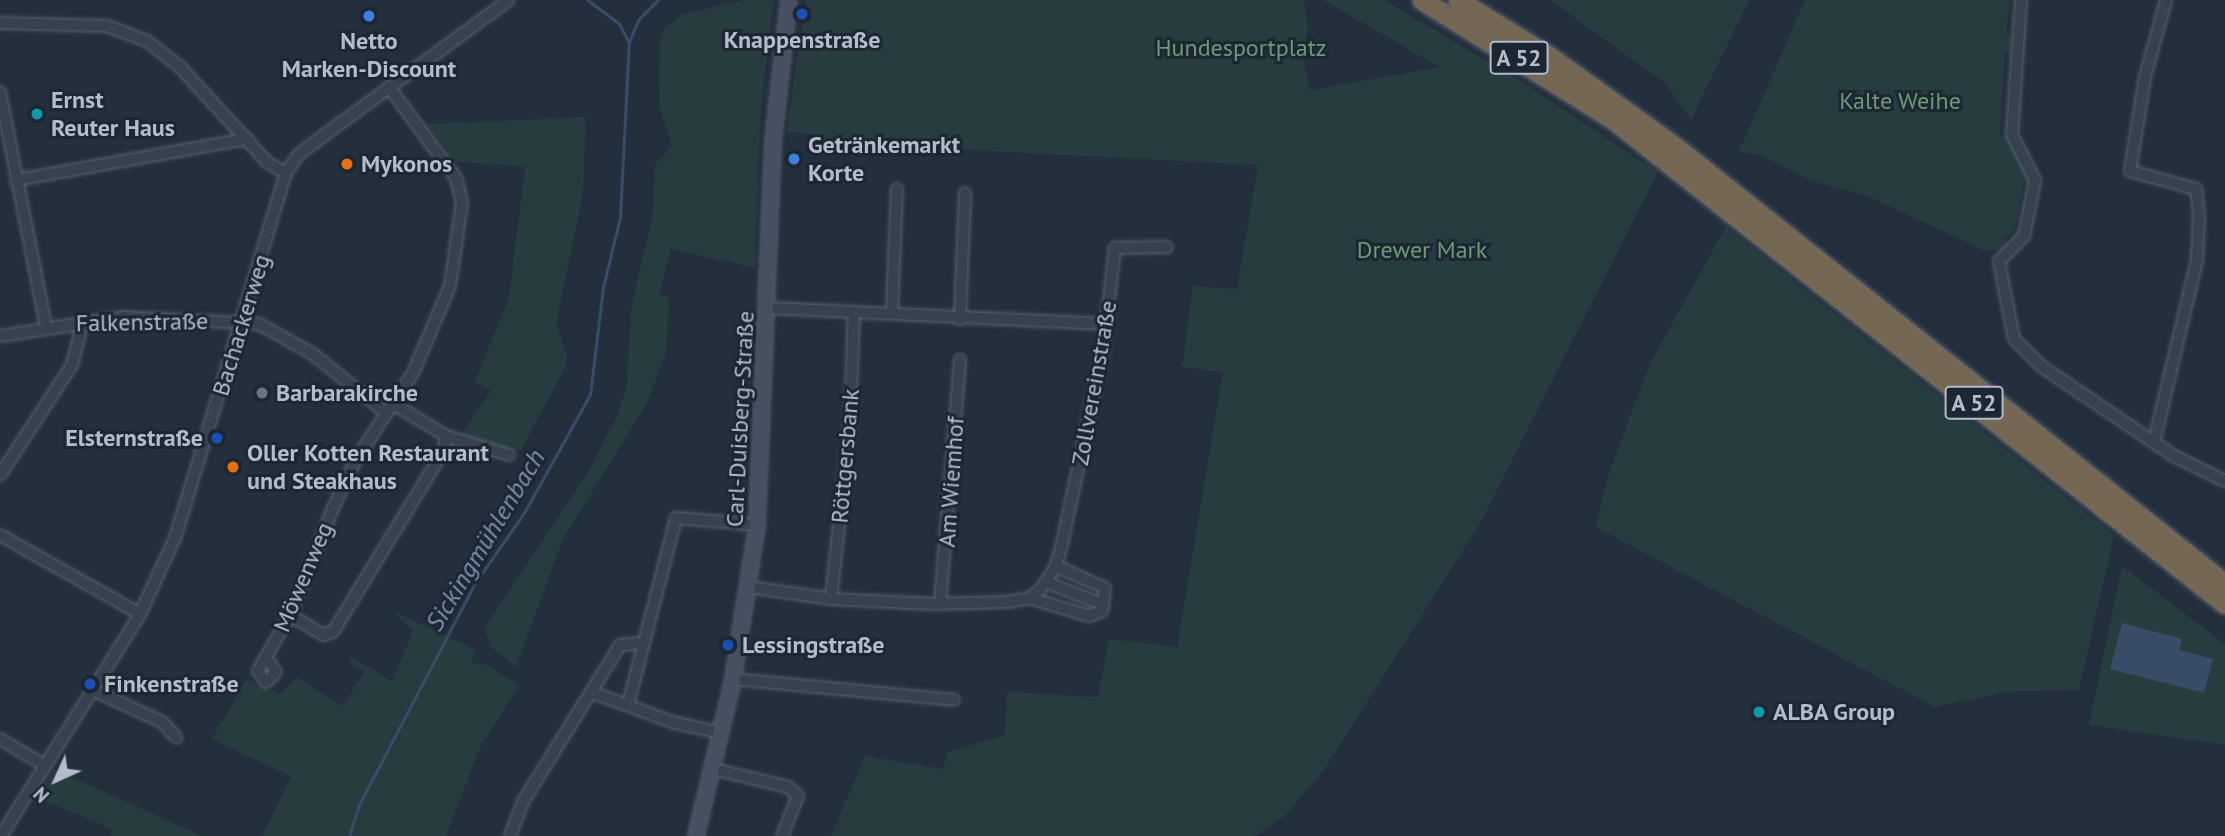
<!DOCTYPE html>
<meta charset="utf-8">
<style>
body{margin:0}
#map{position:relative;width:2225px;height:836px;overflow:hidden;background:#242f3e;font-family:"PT Sans",sans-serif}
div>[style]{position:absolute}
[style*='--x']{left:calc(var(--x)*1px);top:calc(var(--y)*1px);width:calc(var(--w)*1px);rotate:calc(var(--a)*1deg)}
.green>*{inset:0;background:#263c3f}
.water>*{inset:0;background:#394c67}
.stream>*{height:2.5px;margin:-1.25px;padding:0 1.25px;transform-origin:1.25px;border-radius:1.25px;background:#394c67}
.roads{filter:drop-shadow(0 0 2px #565f6c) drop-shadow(0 0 2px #565f6c)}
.street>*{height:10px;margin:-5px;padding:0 5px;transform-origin:5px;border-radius:5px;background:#38414e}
.secondary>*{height:14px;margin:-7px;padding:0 7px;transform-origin:7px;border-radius:7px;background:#465061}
.highway>*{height:19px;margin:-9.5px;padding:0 9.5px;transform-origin:9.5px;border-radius:9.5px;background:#746855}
.dots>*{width:19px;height:19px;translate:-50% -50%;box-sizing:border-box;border:4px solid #1d2633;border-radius:50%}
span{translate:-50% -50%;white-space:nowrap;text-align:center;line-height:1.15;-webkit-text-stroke:6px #1d2633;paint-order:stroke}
.shield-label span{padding:2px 5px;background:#1d2633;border:2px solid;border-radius:5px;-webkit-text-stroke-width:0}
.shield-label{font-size:23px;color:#b4bcc9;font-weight:700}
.poi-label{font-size:24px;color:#b4bcc9;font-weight:700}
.left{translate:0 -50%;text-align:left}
.right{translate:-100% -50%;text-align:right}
.park-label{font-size:24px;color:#6b9a76}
.street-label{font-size:24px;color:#b4bcc9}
.water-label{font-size:26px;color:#7c92b1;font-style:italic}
.north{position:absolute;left:21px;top:745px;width:70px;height:70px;-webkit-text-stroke:5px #1d2633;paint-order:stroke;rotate:225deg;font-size:19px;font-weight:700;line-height:28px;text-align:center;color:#b4bcc9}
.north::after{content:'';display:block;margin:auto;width:24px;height:32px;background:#b4bcc9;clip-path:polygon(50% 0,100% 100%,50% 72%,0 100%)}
</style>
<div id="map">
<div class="green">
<i style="clip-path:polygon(745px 0,774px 0,761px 103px,755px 268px,671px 249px,659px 296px,669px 297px,666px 353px,647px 403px,563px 539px,516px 667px,491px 647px,484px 629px,587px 474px,619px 412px,627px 383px,631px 309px,653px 213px,655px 164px,672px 147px,659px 106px,660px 40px,664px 28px,683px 14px)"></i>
<i style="clip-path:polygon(805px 0,1304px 0,1308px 29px,1302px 55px,1310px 90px,1439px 67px,1323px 0,1384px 0,1521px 81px,1658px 172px,1482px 520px,1324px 770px,1285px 816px,1254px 836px,831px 836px,865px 756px,943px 769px,948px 752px,1005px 735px,1007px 692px,1098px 697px,1109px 639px,1177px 647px,1223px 372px,1182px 367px,1193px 286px,1237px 289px,1258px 165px,812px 142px,813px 134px,787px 132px)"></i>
<i style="clip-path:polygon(1550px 0,1749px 0,1691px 120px,1665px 83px)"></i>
<i style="clip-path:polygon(1805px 0,2010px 0,2006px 34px,2013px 35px,2011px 53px,2005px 52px,2000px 135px,2007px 135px,2031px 183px,2024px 182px,2015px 229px,2004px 240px,2008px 246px,2005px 249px,1985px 251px,1868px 196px,1812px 181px,1760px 155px,1739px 152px)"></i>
<i style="clip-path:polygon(586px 117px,583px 194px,556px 324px,567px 354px,565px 368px,521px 450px,511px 452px,459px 438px,491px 391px,475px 381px,509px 298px,525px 167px,454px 161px,427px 124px)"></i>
<i style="clip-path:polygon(1726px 227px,2114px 535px,2079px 690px,2013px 691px,1935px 707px,1596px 527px,1609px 473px,1650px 363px)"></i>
<i style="clip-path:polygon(2122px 566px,2225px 644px,2225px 745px,2089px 725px)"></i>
<i style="clip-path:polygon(393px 611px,466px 645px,476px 652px,471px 661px,475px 664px,483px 663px,519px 685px,480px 748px,446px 836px,262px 836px,291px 777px,212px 739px,231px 706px,246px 679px,280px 695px,296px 677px,343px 706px,364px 672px,348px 662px,351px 657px,392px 681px,413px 631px)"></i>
<i style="clip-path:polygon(54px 769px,202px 836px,110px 836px,112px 829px,36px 797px)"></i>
</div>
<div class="water">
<i style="clip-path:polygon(2122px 623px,2182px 639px,2179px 650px,2213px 659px,2204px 693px,2110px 669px)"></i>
</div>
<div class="stream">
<i style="--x:588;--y:0;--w:39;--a:37"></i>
<i style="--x:619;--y:23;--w:21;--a:62"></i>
<i style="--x:349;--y:836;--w:33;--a:-72"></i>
<i style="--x:359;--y:805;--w:250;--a:-62.4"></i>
<i style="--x:475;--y:583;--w:85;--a:-55"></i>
<i style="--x:524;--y:513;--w:135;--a:-60.8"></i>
<i style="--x:590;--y:395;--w:108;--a:-83.1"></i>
<i style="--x:603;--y:288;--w:73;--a:-76.5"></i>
<i style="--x:620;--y:217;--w:175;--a:-87.1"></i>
<i style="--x:629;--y:42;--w:25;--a:-67"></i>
<i style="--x:639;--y:19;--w:27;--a:-45"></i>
</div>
<div class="roads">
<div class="street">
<i style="--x:2021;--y:0;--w:135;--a:93.8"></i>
<i style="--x:2012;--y:135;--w:51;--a:62.9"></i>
<i style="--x:2035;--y:180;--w:57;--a:101.1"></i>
<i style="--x:2024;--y:236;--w:35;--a:135"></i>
<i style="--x:1999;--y:261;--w:79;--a:79.1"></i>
<i style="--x:2014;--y:339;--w:38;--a:45"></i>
<i style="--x:2041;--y:366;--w:161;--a:34.1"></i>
<i style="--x:2174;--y:456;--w:57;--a:26.1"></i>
<i style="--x:0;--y:23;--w:107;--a:1.6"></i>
<i style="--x:107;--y:26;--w:43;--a:20.6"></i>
<i style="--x:147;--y:41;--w:42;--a:38.2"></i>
<i style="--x:180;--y:67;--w:130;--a:47.5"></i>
<i style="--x:268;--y:163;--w:21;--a:29"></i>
<i style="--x:0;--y:92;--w:238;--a:78.9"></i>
<i style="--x:16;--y:180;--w:235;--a:-10.1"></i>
<i style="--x:769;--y:308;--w:338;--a:2.7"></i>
<i style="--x:892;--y:312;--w:123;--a:-87.7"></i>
<i style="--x:960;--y:319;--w:126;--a:-87.7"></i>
<i style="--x:0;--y:336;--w:124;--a:-8.8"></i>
<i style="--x:123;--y:317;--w:136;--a:2.9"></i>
<i style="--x:259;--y:324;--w:62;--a:29.1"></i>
<i style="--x:313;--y:354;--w:92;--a:38.9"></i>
<i style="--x:392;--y:403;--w:63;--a:31.4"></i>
<i style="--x:446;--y:436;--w:66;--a:16.8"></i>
<i style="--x:2154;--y:442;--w:187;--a:-76.7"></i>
<i style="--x:2197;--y:260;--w:44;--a:-87.4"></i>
<i style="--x:2199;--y:216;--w:27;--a:-96"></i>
<i style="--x:2196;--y:189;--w:68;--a:-164.7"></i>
<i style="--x:2130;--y:171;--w:95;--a:-80.9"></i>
<i style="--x:2145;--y:77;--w:80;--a:-74.7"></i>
<i style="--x:0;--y:475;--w:131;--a:-56.8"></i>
<i style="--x:72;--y:365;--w:45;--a:-76"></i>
<i style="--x:0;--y:535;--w:161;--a:29.4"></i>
<i style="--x:1046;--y:582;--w:62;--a:21.6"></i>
<i style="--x:749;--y:587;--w:83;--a:8.3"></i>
<i style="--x:831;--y:599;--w:102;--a:2.8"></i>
<i style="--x:933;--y:604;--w:74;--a:-1.5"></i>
<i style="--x:1007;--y:602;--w:23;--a:-10"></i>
<i style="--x:1030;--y:598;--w:13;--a:-39"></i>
<i style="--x:1040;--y:590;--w:29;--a:-56"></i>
<i style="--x:1056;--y:566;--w:28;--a:-75"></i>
<i style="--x:1063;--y:539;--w:192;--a:-78"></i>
<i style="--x:1103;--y:351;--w:104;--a:-83.4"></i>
<i style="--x:1115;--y:248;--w:52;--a:-1.1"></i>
<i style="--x:1030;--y:598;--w:62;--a:17"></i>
<i style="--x:1089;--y:616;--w:14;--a:-21"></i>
<i style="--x:1102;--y:611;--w:23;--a:-83"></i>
<i style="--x:1105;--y:588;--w:54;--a:-155.8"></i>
<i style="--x:831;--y:599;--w:175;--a:-83.8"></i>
<i style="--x:850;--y:425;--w:113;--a:-88"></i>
<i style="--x:940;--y:604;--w:245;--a:-85.3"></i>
<i style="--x:290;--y:615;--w:39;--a:31"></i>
<i style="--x:323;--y:635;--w:10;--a:-17"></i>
<i style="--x:333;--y:632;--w:213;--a:-58.6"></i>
<i style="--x:444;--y:450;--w:14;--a:-82"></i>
<i style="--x:266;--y:657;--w:18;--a:56"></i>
<i style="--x:276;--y:672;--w:14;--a:135"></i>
<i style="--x:266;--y:682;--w:14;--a:-126"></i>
<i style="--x:258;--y:671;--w:64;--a:-60.3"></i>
<i style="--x:290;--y:615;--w:118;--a:-68"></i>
<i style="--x:334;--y:506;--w:50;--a:-65"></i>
<i style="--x:355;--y:461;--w:105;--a:-56.6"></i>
<i style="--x:413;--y:373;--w:95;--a:-67"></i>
<i style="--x:450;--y:286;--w:84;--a:-81.8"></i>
<i style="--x:462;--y:203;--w:26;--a:-103"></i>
<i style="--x:456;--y:178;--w:113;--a:-126.4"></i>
<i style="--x:733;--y:679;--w:222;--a:5.4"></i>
<i style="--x:93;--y:690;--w:76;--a:24.9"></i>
<i style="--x:162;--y:722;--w:21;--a:47"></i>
<i style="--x:591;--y:692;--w:86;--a:20.3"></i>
<i style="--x:672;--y:722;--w:50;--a:12.7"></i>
<i style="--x:628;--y:705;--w:193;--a:-75.6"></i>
<i style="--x:676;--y:518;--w:81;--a:4.9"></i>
<i style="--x:0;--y:739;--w:51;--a:30.6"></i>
<i style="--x:713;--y:769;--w:77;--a:13.5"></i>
<i style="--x:788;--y:787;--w:13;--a:42"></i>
<i style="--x:798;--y:796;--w:43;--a:111.8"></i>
<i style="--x:1;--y:836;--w:262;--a:-57.9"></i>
<i style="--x:140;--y:614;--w:84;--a:-65.3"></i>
<i style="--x:175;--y:538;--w:382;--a:-73.1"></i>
<i style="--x:286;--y:173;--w:22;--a:-56"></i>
<i style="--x:298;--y:155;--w:31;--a:-37"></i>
<i style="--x:323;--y:136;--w:230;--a:-36.2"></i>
<i style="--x:510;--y:836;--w:39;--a:-69"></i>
<i style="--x:524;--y:800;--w:182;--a:-58.2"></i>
<i style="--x:620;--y:645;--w:22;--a:-5"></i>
</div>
<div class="secondary">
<i style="--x:696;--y:836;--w:161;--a:-76.7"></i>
<i style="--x:733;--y:679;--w:156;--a:-81.1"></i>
<i style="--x:757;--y:525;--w:383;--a:-87.6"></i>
<i style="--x:773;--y:142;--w:143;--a:-83.6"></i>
</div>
<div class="highway">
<i style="--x:1422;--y:0;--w:226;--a:32"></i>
<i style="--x:1614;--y:120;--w:779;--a:38.38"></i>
<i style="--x:1458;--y:0;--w:108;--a:31.8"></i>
<i style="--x:1550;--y:57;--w:158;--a:35.7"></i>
<i style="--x:1678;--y:149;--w:699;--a:38.49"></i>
</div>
</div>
<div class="dots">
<i style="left:802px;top:14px;background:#1a4fb4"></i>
<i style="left:369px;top:16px;background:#3f7fe0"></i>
<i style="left:37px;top:114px;background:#0f9aa8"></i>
<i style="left:794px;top:159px;background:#3f7fe0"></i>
<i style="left:347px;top:164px;background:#e8710a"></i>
<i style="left:262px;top:393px;background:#6b7280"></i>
<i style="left:217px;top:438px;background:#1a4fb4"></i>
<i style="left:233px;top:467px;background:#e8710a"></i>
<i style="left:728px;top:645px;background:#1a4fb4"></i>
<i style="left:90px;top:684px;background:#1a4fb4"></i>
<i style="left:1759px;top:712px;background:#0f9aa8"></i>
</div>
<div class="shield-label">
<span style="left:1519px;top:58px">A 52</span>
<span style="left:1974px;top:403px">A 52</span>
</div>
<div class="poi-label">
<span style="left:802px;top:40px">Knappenstraße</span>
<span style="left:369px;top:55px">Netto<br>Marken-Discount</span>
<span class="left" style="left:51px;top:114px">Ernst<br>Reuter Haus</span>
<span class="left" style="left:808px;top:159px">Getränkemarkt<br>Korte</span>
<span class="left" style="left:361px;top:164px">Mykonos</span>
<span class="left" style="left:276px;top:393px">Barbarakirche</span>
<span class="right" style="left:203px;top:438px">Elsternstraße</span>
<span class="left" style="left:247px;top:467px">Oller Kotten Restaurant<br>und Steakhaus</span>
<span class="left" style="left:742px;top:645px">Lessingstraße</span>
<span class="left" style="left:104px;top:684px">Finkenstraße</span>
<span class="left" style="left:1773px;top:712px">ALBA Group</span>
</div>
<div class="park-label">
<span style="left:1241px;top:48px">Hundesportplatz</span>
<span style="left:1900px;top:101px">Kalte Weihe</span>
<span style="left:1422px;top:250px">Drewer Mark</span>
</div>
<div class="street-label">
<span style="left:142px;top:322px;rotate:-1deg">Falkenstraße</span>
<span style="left:241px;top:325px;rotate:-73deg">Bachackerweg</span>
<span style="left:1094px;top:383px;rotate:-80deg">Zollvereinstraße</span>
<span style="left:740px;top:419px;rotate:-87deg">Carl-Duisberg-Straße</span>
<span style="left:845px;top:456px;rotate:-85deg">Röttgersbank</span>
<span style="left:951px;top:482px;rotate:-86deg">Am Wiemhof</span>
<span style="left:303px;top:577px;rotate:-67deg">Möwenweg</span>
</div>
<div class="water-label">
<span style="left:485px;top:540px;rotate:-59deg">Sickingmühlenbach</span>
</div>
<div class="north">N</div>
</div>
